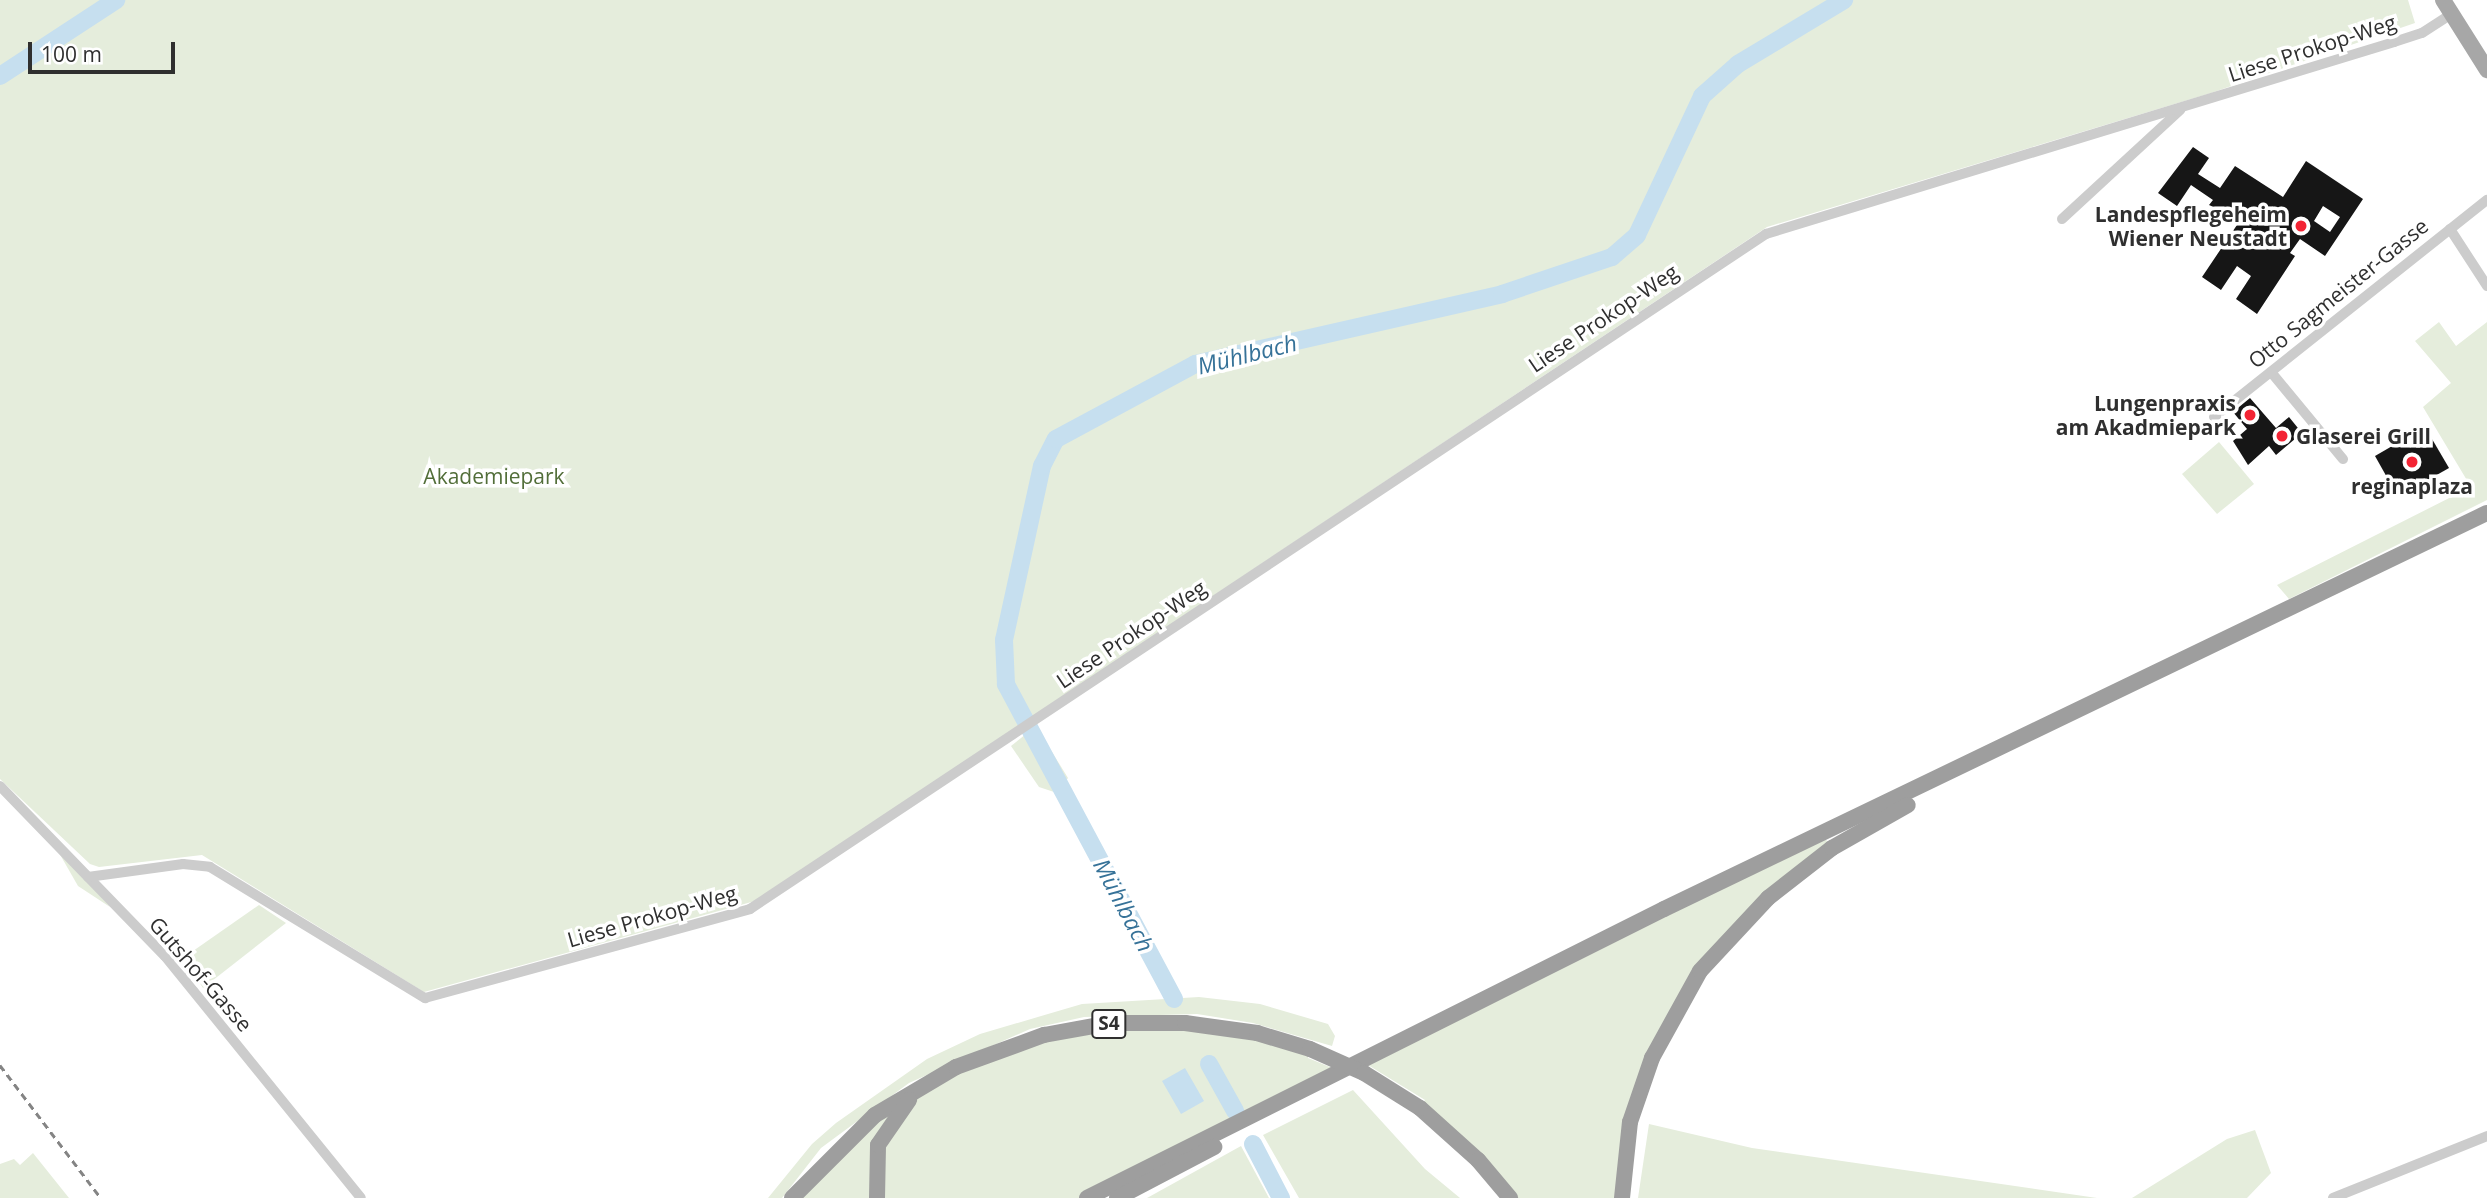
<!DOCTYPE html>
<meta charset="utf-8">
<style>
body{margin:0}
#map{position:relative;width:2487px;height:1198px;overflow:hidden;background:#fff;font-family:"Open Sans",sans-serif}
div>[style]{position:absolute}
[style*='--x']{left:calc(var(--x)*1px);top:calc(var(--y)*1px);width:calc(var(--w)*1px);rotate:calc(var(--a)*1deg)}
.green>*{inset:0;background:#e5eddc}
.water>*{inset:0;background:#c6dfef}
.river>*{height:18px;margin:-9px;padding:0 9px;transform-origin:9px;border-radius:9px;background:#c6dfef}
.building>*{inset:0;background:#161616}
.minor>*{height:10px;margin:-5px;padding:0 5px;transform-origin:5px;border-radius:5px;background:#ccc}
.primary>*{height:16px;margin:-8px;padding:0 8px;transform-origin:8px;border-radius:8px;background:#a7a7a7}
.trunk>*{height:16px;margin:-8px;padding:0 8px;transform-origin:8px;border-radius:8px;background:#9e9e9e}
.rail>*{height:2.5px;margin-top:-1.25px;transform-origin:0;background:repeating-linear-gradient(90deg,#848484 0 7px,transparent 0 12px)}
.trunk-bridge>*{height:16px;margin:-8px;padding:0 8px;transform-origin:8px;border-radius:8px;background:#9e9e9e}
.dots>*{width:19px;height:19px;translate:-50% -50%;box-sizing:border-box;border:4px solid #fff;border-radius:50%}
span{translate:-50% -50%;white-space:nowrap;text-align:center;line-height:1.15;-webkit-text-stroke:7px #fff;paint-order:stroke}
.shield-label span{padding:2px 5px;background:#fff;border:2px solid;border-radius:5px;-webkit-text-stroke-width:0}
.shield-label{font-size:19px;color:#2f2f2f;font-weight:700}
.street-label{font-size:21px;color:#2f2f2f}
.poi-label{font-size:21px;color:#2f2f2f;font-weight:700}
.right{translate:-100% -50%;text-align:right}
.left{translate:0 -50%;text-align:left}
.park-label{font-size:21px;color:#526e39}
.water-label{font-size:23px;color:#367298;font-style:italic}
.scale{position:absolute;left:28px;top:42px;width:147px;height:32px;box-sizing:border-box;border:4px solid #2f2f2f;border-top:0;padding-left:9px;font-size:21px;line-height:24px;white-space:nowrap;color:#2f2f2f;-webkit-text-stroke:5px #fff;paint-order:stroke}
</style>
<div id="map">
<div class="green">
<i style="clip-path:polygon(0 0,2408px 0,2415px 23px,2211px 93px,1767px 227px,755px 901px,424px 992px,202px 855px,99px 867px,90px 864px,0 779px)"></i>
<i style="clip-path:polygon(2439px 322px,2456px 346px,2487px 322px,2487px 500px,2289px 599px,2277px 585px,2471px 487px,2423px 407px,2451px 383px,2415px 341px)"></i>
<i style="clip-path:polygon(2219px 442px,2254px 484px,2217px 514px,2182px 474px)"></i>
<i style="clip-path:polygon(1036px 726px,1068px 778px,1057px 793px,1039px 787px,1011px 746px)"></i>
<i style="clip-path:polygon(1822px 834px,1832px 848px,1700px 971px,1630px 1122px,1622px 1198px,1510px 1198px,1420px 1108px,1425px 1100px,1363px 1062px)"></i>
<i style="clip-path:polygon(58px 851px,96px 890px,110px 907px,78px 886px)"></i>
<i style="clip-path:polygon(259px 905px,286px 923px,203px 988px,183px 958px)"></i>
<i style="clip-path:polygon(1199px 997px,1260px 1004px,1328px 1024px,1335px 1036px,1332px 1046px,1253px 1023px,1197px 1014px,1084px 1017px,1030px 1029px,909px 1083px,821px 1148px,782px 1198px,768px 1198px,812px 1144px,836px 1123px,927px 1059px,980px 1034px,1082px 1004px)"></i>
<i style="clip-path:polygon(1146px 1021px,1310px 1049px,1308px 1058px,1342px 1072px,1087px 1198px,792px 1198px,848px 1137px,1003px 1047px)"></i>
<i style="clip-path:polygon(1353px 1090px,1425px 1169px,1460px 1198px,1299px 1198px,1263px 1135px)"></i>
<i style="clip-path:polygon(1649px 1124px,1752px 1148px,2097px 1198px,1638px 1198px)"></i>
<i style="clip-path:polygon(2255px 1130px,2271px 1173px,2247px 1198px,2132px 1198px,2227px 1139px)"></i>
<i style="clip-path:polygon(1241px 1146px,1269px 1198px,1147px 1198px)"></i>
<i style="clip-path:polygon(33px 1153px,69px 1198px,0 1198px,0 1164px,14px 1159px,20px 1165px)"></i>
</div>
<div class="water">
<i style="clip-path:polygon(1185px 1068px,1204px 1101px,1181px 1114px,1162px 1081px)"></i>
</div>
<div class="river">
<i style="--x:0;--y:76;--w:139;--a:-33.2"></i>
<i style="--x:1174;--y:999;--w:357;--a:-118.1"></i>
<i style="--x:1006;--y:684;--w:44;--a:-92.6"></i>
<i style="--x:1004;--y:640;--w:178;--a:-77.7"></i>
<i style="--x:1042;--y:466;--w:30;--a:-63"></i>
<i style="--x:1056;--y:439;--w:158;--a:-28.3"></i>
<i style="--x:1195;--y:364;--w:315;--a:-12.8"></i>
<i style="--x:1502;--y:294;--w:116;--a:-18.6"></i>
<i style="--x:1612;--y:257;--w:33;--a:-41"></i>
<i style="--x:1637;--y:235;--w:153;--a:-64.9"></i>
<i style="--x:1702;--y:96;--w:48;--a:-41.6"></i>
<i style="--x:1738;--y:64;--w:124;--a:-31.1"></i>
<i style="--x:1209;--y:1064;--w:54;--a:61"></i>
<i style="--x:1253;--y:1144;--w:61;--a:62.6"></i>
</div>
<div class="building">
<i style="clip-path:polygon(evenodd,2193px 147px,2209px 158px,2198px 174px,2220px 188px,2235px 166px,2283px 197px,2306px 161px,2363px 199px,2325px 256px,2300px 239px,2290px 253px,2295px 256px,2257px 314px,2236px 299px,2251px 276px,2237px 266px,2221px 290px,2202px 277px,2241px 219px,2209px 205px,2213px 200px,2191px 185px,2177px 206px,2158px 193px,2193px 147px,2323px 206px,2340px 217px,2330px 232px,2314px 221px,2323px 206px)"></i>
<i style="clip-path:polygon(2250px 398px,2276px 428px,2289px 417px,2302px 433px,2276px 455px,2269px 446px,2248px 465px,2233px 441px,2247px 429px,2233px 412px)"></i>
<i style="clip-path:polygon(2425px 427px,2449px 468px,2398px 497px,2375px 456px)"></i>
</div>
<div class="minor">
<i style="--x:2062;--y:219;--w:161;--a:-42.7"></i>
<i style="--x:2450;--y:229;--w:68;--a:57"></i>
<i style="--x:2271;--y:372;--w:113;--a:50.4"></i>
<i style="--x:2214;--y:417;--w:349;--a:-38.5"></i>
<i style="--x:0;--y:786;--w:237;--a:45.9"></i>
<i style="--x:165;--y:956;--w:311;--a:51"></i>
<i style="--x:88;--y:877;--w:96;--a:-7.8"></i>
<i style="--x:183;--y:864;--w:27;--a:6"></i>
<i style="--x:210;--y:867;--w:252;--a:31.4"></i>
<i style="--x:425;--y:998;--w:337;--a:-15.3"></i>
<i style="--x:750;--y:909;--w:1220;--a:-33.6"></i>
<i style="--x:1766;--y:234;--w:657;--a:-17"></i>
<i style="--x:2394;--y:42;--w:29;--a:-18"></i>
<i style="--x:2422;--y:33;--w:35;--a:-33"></i>
<i style="--x:2333;--y:1198;--w:166;--a:-21.9"></i>
</div>
<div class="primary">
<i style="--x:2443;--y:0;--w:83;--a:57.8"></i>
</div>
<div class="trunk">
<i style="--x:1420;--y:1108;--w:78;--a:41.9"></i>
<i style="--x:1478;--y:1160;--w:50;--a:49.9"></i>
<i style="--x:792;--y:1198;--w:117;--a:-45"></i>
<i style="--x:875;--y:1115;--w:94;--a:-30.7"></i>
<i style="--x:956;--y:1067;--w:94;--a:-20"></i>
<i style="--x:1044;--y:1035;--w:67;--a:-10.3"></i>
<i style="--x:1110;--y:1023;--w:75;--a:0"></i>
<i style="--x:1185;--y:1023;--w:73;--a:7.9"></i>
<i style="--x:1257;--y:1033;--w:55;--a:16.8"></i>
<i style="--x:877;--y:1198;--w:53;--a:-88.9"></i>
<i style="--x:878;--y:1145;--w:55;--a:-55.4"></i>
<i style="--x:1087;--y:1198;--w:645;--a:-26.6"></i>
<i style="--x:1664;--y:909;--w:913;--a:-25.7"></i>
<i style="--x:1117;--y:1198;--w:110;--a:-27.7"></i>
<i style="--x:1622;--y:1198;--w:76;--a:-84"></i>
<i style="--x:1630;--y:1122;--w:68;--a:-71"></i>
<i style="--x:1652;--y:1058;--w:99;--a:-61.1"></i>
<i style="--x:1700;--y:971;--w:100;--a:-47"></i>
<i style="--x:1768;--y:898;--w:81;--a:-38"></i>
<i style="--x:1832;--y:848;--w:87;--a:-29.5"></i>
</div>
<div class="rail">
<i style="--x:0;--y:1065;--w:167;--a:52.8"></i>
</div>
<div class="trunk-bridge">
<i style="--x:1310;--y:1049;--w:59;--a:24"></i>
<i style="--x:1364;--y:1073;--w:66;--a:32"></i>
</div>
<div class="dots">
<i style="left:2301px;top:226px;background:#f32434"></i>
<i style="left:2250px;top:415px;background:#f32434"></i>
<i style="left:2282px;top:436px;background:#f32434"></i>
<i style="left:2412px;top:462px;background:#f32434"></i>
</div>
<div class="shield-label">
<span style="left:1109px;top:1024px">S4</span>
</div>
<div class="street-label">
<span style="left:2312px;top:48px;rotate:-18deg">Liese Prokop-Weg</span>
<span style="left:2338px;top:293px;rotate:-39deg">Otto Sagmeister-Gasse</span>
<span style="left:1603px;top:318px;rotate:-34deg">Liese Prokop-Weg</span>
<span style="left:1131px;top:634px;rotate:-34deg">Liese Prokop-Weg</span>
<span style="left:652px;top:916px;rotate:-16deg">Liese Prokop-Weg</span>
<span style="left:201px;top:974px;rotate:49deg">Gutshof-Gasse</span>
</div>
<div class="poi-label">
<span class="right" style="left:2287px;top:226px">Landespflegeheim<br>Wiener Neustadt</span>
<span class="right" style="left:2236px;top:415px">Lungenpraxis<br>am Akadmiepark</span>
<span class="left" style="left:2296px;top:436px">Glaserei Grill</span>
<span style="left:2412px;top:486px">reginaplaza</span>
</div>
<div class="park-label">
<span style="left:494px;top:476px">Akademiepark</span>
</div>
<div class="water-label">
<span style="left:1247px;top:354px;rotate:-14deg">Mühlbach</span>
<span style="left:1124px;top:905px;rotate:62deg">Mühlbach</span>
</div>
<div class="scale">100 m</div>
</div>
